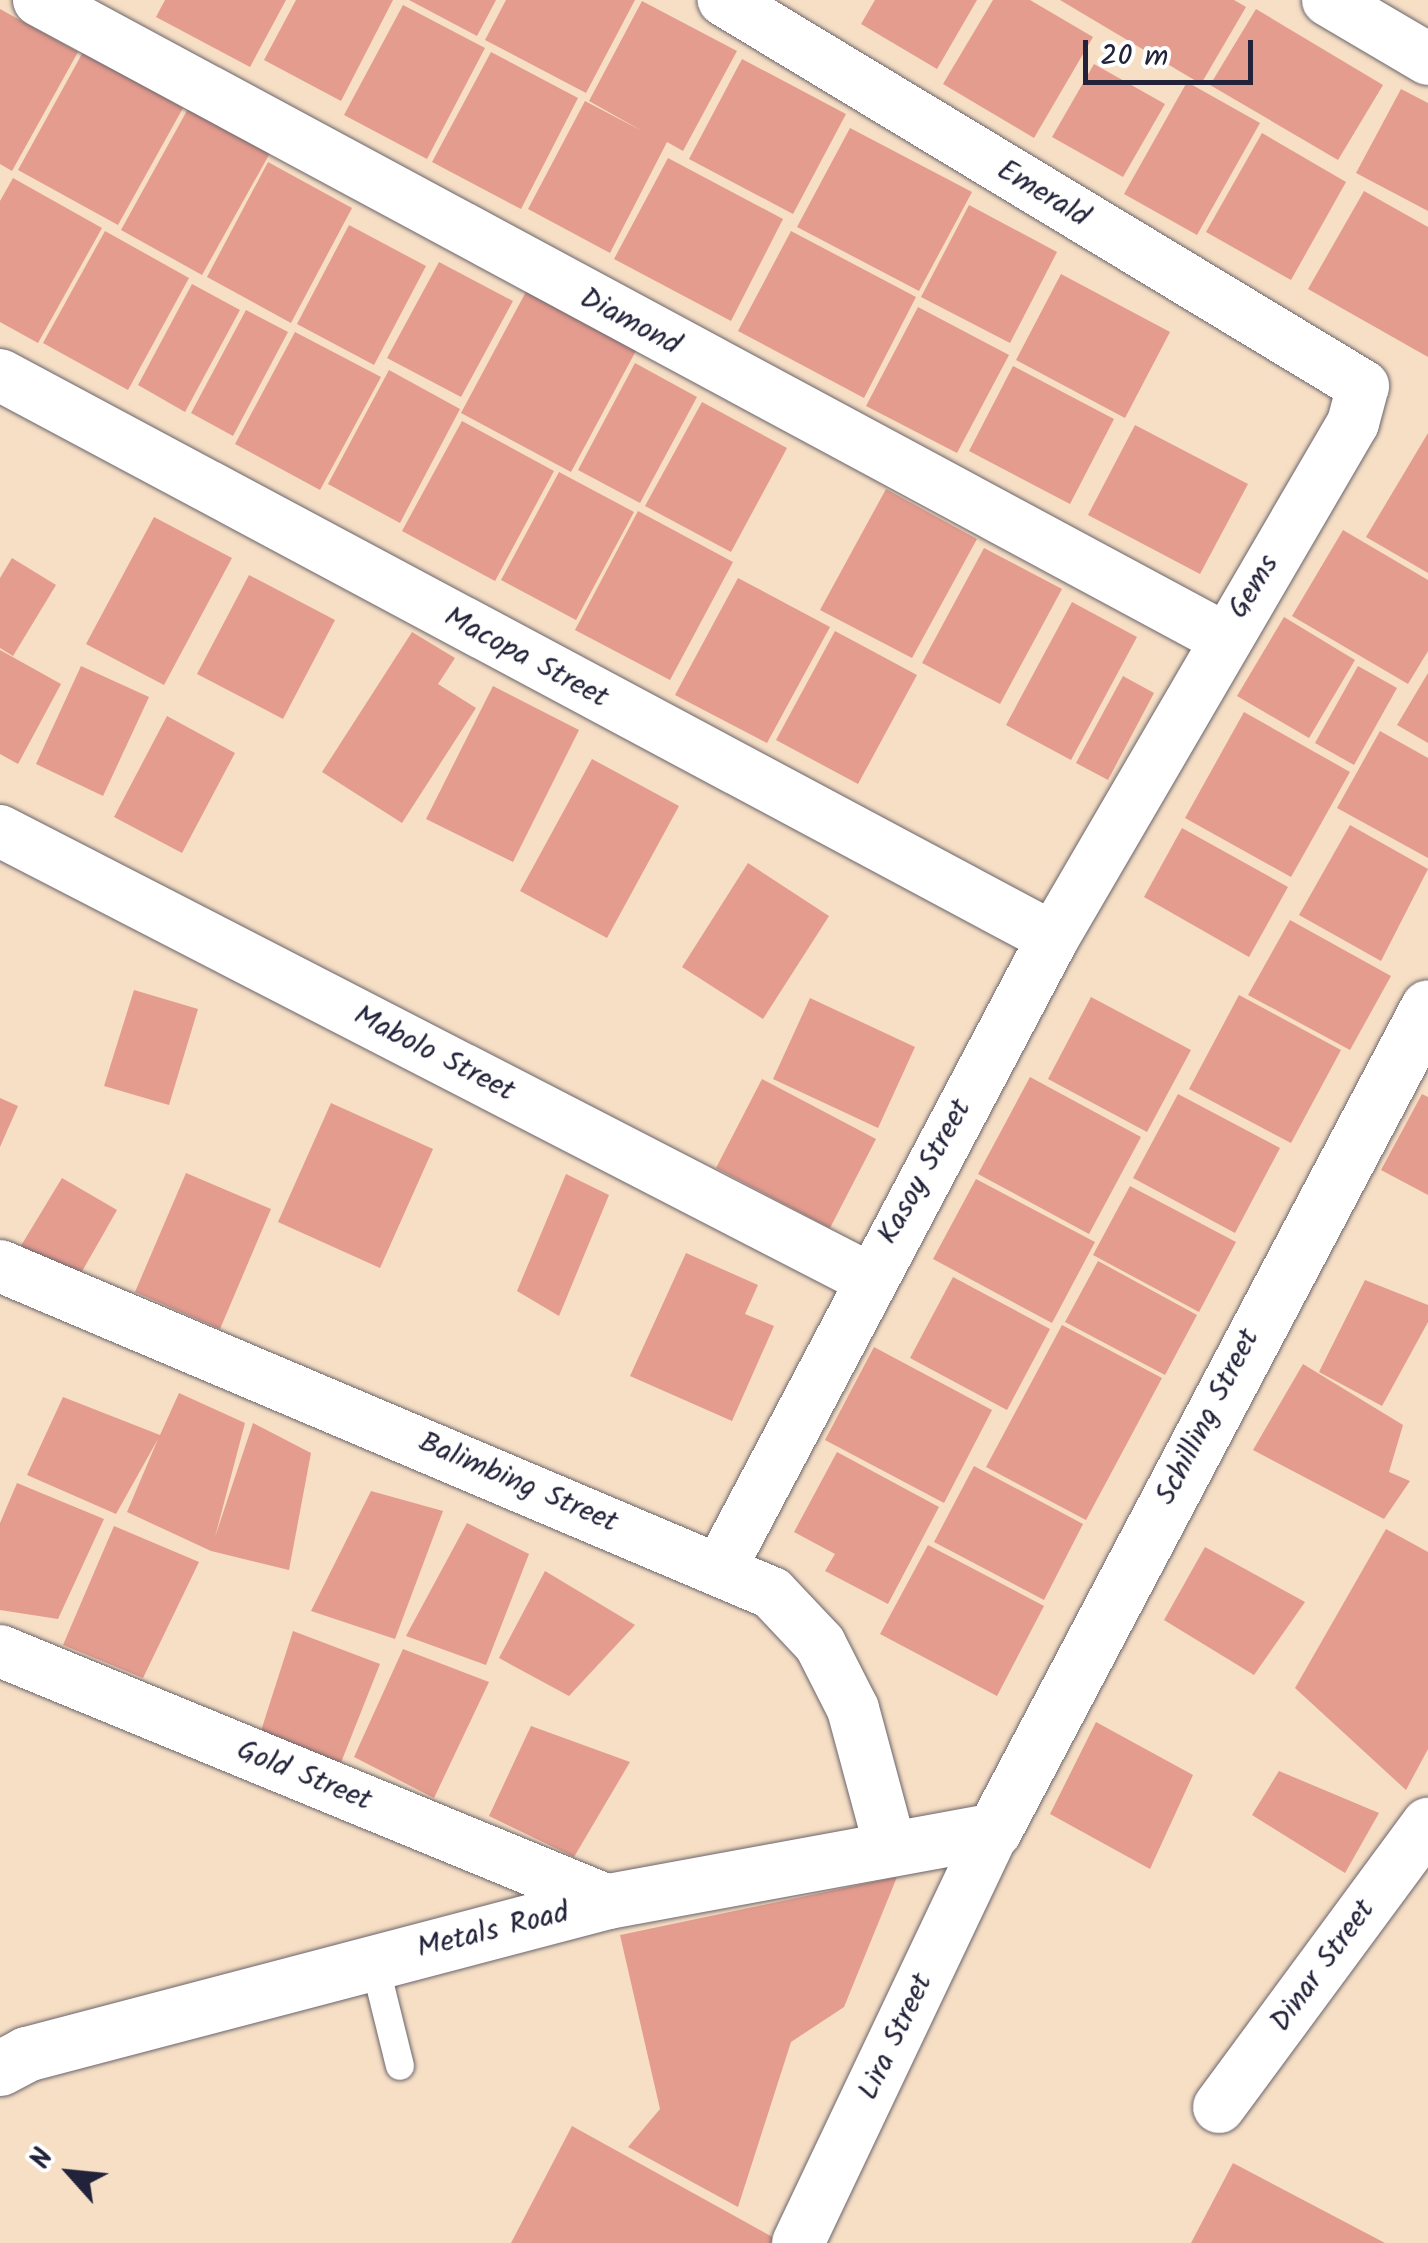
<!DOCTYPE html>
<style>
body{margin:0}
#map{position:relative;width:1428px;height:2243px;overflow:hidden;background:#f6dfc5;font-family:Kalam,sans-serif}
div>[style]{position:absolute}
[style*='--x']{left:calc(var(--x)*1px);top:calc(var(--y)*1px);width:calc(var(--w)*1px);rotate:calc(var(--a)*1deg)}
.building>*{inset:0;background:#e49c8e}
.roads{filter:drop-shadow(0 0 2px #6c646b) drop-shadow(0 0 2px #6c646b)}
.service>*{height:28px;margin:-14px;padding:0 14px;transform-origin:14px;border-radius:14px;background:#fff}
.minor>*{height:52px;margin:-26px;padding:0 26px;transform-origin:26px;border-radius:26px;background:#fff}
.tertiary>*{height:55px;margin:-27.5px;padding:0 27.5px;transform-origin:27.5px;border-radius:27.5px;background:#fff}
span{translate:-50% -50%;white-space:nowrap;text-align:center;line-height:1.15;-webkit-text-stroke:8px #fff;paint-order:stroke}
.street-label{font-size:30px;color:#22223b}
.north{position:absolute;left:20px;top:2123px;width:100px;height:100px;-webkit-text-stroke:8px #fff;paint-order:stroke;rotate:297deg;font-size:28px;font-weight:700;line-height:40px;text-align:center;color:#22223b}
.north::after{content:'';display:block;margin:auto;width:35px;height:45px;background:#22223b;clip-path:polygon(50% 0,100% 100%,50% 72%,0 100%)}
.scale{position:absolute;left:1083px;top:40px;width:170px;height:45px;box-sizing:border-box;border:5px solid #22223b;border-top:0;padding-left:12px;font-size:30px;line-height:35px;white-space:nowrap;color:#22223b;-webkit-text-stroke:8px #fff;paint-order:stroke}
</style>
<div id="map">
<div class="building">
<i style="clip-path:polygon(165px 0,286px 0,250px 67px,156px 17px)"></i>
<i style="clip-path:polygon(296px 0,393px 0,341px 101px,264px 60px)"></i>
<i style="clip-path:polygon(409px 0,496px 0,477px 36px)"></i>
<i style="clip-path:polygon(506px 0,635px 0,586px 93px,485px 40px)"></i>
<i style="clip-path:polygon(875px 0,977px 0,937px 69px,861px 24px)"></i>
<i style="clip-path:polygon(993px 0,1030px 0,1093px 37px,1034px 138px,943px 84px)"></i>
<i style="clip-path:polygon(1060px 0,1234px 0,1246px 7px,1201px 84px)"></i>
<i style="clip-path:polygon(642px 1px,737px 51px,683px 151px,667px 142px,610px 253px,528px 209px,585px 101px,644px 132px,589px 101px)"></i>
<i style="clip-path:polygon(403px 5px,485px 48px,427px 159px,344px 115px)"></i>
<i style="clip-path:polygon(0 9px,78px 52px,12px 171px,0 164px)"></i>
<i style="clip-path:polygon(1256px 9px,1383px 85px,1338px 160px,1210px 85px)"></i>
<i style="clip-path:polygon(83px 52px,183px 108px,118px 225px,18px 170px)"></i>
<i style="clip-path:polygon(491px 52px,578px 98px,521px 209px,432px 162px)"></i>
<i style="clip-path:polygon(742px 59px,846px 114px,793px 214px,689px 159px)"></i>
<i style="clip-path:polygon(1094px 64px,1165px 104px,1123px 177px,1052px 137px)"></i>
<i style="clip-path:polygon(1187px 82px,1260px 123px,1197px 235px,1124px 194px)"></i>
<i style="clip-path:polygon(1401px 89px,1428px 103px,1428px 211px,1356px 173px)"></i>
<i style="clip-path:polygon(189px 107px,270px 153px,202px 275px,121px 230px)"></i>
<i style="clip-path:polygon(850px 128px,972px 192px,919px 291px,797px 227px)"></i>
<i style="clip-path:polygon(1262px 133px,1346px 182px,1291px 280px,1206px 232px)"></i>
<i style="clip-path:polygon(668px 158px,783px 219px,731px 321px,614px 259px)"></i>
<i style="clip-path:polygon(268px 162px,352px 208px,291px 323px,207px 277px)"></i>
<i style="clip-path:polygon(13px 178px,102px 228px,38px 343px,0 322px,0 201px)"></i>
<i style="clip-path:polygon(1364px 191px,1428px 227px,1428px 357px,1308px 289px)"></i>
<i style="clip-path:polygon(969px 205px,1057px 252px,1010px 343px,921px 297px)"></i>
<i style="clip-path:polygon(349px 225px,426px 266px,374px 365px,297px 324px)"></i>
<i style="clip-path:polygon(105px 231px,189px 278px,128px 390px,43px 343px)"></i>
<i style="clip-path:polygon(791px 231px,916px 297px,864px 398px,738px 331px)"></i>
<i style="clip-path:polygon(439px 262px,513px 301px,461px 397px,387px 358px)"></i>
<i style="clip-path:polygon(1061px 274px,1170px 332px,1125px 418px,1016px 360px)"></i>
<i style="clip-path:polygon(192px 284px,240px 310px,185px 412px,138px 385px)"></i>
<i style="clip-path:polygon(528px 288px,638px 347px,571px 472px,461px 413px)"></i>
<i style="clip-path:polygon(918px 307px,1009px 355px,957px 453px,866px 406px)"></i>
<i style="clip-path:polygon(246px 310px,288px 332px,233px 436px,191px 413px)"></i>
<i style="clip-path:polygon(295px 332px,381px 377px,320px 490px,235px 444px)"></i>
<i style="clip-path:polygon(635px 363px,697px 397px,640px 503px,578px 470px)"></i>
<i style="clip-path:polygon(1013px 366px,1114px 419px,1070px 504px,969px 451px)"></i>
<i style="clip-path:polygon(389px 370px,460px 409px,400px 523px,328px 484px)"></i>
<i style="clip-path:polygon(702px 402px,787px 448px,731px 552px,645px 506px)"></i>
<i style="clip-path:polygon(462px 421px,554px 471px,495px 581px,402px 531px)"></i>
<i style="clip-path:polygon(1135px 425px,1248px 484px,1200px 574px,1088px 515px)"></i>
<i style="clip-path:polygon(1428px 433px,1428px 573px,1366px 537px)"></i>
<i style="clip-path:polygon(559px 472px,634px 512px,576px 620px,501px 580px)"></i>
<i style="clip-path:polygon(886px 489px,977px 539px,912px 658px,820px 610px)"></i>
<i style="clip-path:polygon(638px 511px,733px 562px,670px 680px,575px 630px)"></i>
<i style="clip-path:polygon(154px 517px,232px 558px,164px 685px,86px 644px)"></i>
<i style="clip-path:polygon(1343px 530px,1428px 580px,1428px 651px,1408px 684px,1292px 616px)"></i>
<i style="clip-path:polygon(984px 548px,1062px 589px,1000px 704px,922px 663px)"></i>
<i style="clip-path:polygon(12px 558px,56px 585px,13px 656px,0 648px,0 578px)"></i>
<i style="clip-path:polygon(249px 575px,335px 620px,283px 719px,197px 674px)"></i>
<i style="clip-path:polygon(738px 578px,830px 627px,767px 743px,675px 695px)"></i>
<i style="clip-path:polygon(1072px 602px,1137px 637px,1071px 760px,1006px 725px)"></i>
<i style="clip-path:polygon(1284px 617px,1355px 660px,1309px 738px,1237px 696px)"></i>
<i style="clip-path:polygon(835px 631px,917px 675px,858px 784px,776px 740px)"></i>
<i style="clip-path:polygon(412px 632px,455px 658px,438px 684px,476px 708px,402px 823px,322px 772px)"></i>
<i style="clip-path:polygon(0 650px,61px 684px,18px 764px,0 754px)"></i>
<i style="clip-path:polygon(81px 666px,149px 697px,103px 796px,36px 764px)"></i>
<i style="clip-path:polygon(1358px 666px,1397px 688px,1354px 765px,1315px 743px)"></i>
<i style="clip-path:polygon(1428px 673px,1428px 743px,1397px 725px)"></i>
<i style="clip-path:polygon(1123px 676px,1154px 693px,1108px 780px,1076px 763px)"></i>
<i style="clip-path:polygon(493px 686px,579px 730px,513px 862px,426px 819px)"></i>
<i style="clip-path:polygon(1244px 712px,1350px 772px,1291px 877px,1185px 818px)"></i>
<i style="clip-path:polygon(167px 716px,235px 753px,182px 853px,114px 817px)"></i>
<i style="clip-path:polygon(1380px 731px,1428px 758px,1428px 858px,1337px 808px)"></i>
<i style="clip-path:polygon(592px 759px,679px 806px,607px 938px,520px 891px)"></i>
<i style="clip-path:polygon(1350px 825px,1428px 869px,1381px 961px,1299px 915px)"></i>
<i style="clip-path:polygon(1182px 828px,1288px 887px,1249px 957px,1144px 897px)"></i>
<i style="clip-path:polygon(748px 863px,829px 916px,763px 1019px,682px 967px)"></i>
<i style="clip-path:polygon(1290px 920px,1391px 976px,1350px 1050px,1248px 995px)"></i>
<i style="clip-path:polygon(134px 990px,198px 1009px,169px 1105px,104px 1086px)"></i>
<i style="clip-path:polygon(1239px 995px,1341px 1050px,1291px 1143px,1189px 1089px)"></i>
<i style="clip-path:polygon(1091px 997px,1191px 1050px,1147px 1132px,1048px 1079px)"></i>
<i style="clip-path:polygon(810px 998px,915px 1047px,878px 1128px,773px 1079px)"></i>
<i style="clip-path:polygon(1030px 1077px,1141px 1137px,1089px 1234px,978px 1174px)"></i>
<i style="clip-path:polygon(762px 1079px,876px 1139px,830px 1228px,716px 1168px)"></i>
<i style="clip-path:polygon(1178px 1094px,1280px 1148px,1235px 1233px,1133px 1178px)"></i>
<i style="clip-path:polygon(1422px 1094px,1428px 1097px,1428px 1195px,1381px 1170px)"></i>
<i style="clip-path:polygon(0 1098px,18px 1106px,0 1147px)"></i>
<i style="clip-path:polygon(331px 1103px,433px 1149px,380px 1268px,278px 1222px)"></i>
<i style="clip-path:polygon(186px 1173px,271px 1209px,220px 1329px,135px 1292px)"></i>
<i style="clip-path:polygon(566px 1174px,609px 1195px,559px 1316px,517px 1291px)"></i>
<i style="clip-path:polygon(62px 1178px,117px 1210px,76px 1282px,19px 1249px)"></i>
<i style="clip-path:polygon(976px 1179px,1095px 1242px,1052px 1323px,933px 1259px)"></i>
<i style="clip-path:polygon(1130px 1186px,1236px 1242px,1199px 1312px,1093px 1255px)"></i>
<i style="clip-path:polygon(686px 1253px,758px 1285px,745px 1314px,774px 1326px,732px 1421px,630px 1376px)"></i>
<i style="clip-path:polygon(1098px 1261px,1197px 1315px,1165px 1375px,1065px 1322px)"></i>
<i style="clip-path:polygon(953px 1277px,1050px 1329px,1007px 1410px,910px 1358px)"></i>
<i style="clip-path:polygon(1365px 1280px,1428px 1305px,1428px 1322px,1382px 1406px,1319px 1372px)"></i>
<i style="clip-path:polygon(1062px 1325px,1162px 1378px,1086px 1520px,986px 1467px)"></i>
<i style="clip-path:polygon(874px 1347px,992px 1410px,944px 1503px,825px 1440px)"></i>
<i style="clip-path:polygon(1303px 1364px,1403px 1425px,1389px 1472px,1410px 1481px,1384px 1519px,1253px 1450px)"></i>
<i style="clip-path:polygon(179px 1393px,245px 1423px,215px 1537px,253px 1423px,311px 1453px,289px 1570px,211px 1551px,127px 1512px,158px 1439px,116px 1514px,27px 1475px,63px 1397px,160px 1435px)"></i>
<i style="clip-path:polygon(837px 1452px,939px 1507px,888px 1604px,825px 1571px,835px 1554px,794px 1532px)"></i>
<i style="clip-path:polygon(974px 1466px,1083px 1524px,1044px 1600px,934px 1542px)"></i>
<i style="clip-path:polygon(17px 1483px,104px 1519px,58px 1619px,0 1610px,0 1523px)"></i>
<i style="clip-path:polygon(371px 1491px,443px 1511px,395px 1639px,311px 1611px)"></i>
<i style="clip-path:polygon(467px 1523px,529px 1554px,486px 1665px,406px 1636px)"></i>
<i style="clip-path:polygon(114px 1526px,199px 1562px,143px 1678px,63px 1645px)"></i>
<i style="clip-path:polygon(1386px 1529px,1428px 1552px,1428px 1749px,1406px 1790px,1295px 1688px)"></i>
<i style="clip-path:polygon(928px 1545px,1044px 1606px,997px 1696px,880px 1634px)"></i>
<i style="clip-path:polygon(1205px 1547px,1305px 1602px,1254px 1675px,1164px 1620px)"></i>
<i style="clip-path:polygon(545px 1571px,635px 1625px,569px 1696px,499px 1658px)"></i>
<i style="clip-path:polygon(293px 1631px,380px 1664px,340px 1765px,259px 1737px)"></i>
<i style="clip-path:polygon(403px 1649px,489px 1682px,434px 1798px,354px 1757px)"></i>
<i style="clip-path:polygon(1096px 1722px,1193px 1775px,1150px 1869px,1050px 1814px)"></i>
<i style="clip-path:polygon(531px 1726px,630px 1762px,574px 1857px,489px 1816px)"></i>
<i style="clip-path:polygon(1279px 1771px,1379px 1813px,1345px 1873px,1252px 1815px)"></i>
<i style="clip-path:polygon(897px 1877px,844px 2007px,791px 2042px,738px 2207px,628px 2147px,660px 2109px,620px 1935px)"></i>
<i style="clip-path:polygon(572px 2126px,778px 2240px,776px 2243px,511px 2243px)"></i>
<i style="clip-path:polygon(1233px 2163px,1385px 2243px,1191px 2243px)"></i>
</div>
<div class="roads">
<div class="service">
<i style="--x:374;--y:1961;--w:108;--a:76.1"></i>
</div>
<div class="minor">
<i style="--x:39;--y:0;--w:1346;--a:28.3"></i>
<i style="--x:1328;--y:0;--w:116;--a:30.5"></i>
<i style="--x:0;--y:375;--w:1194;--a:28.13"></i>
<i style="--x:0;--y:831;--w:976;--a:27.25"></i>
<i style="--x:0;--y:1266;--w:838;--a:22.96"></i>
<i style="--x:772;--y:1593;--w:70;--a:46.7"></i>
<i style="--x:820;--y:1644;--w:73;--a:63.1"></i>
<i style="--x:853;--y:1709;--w:142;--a:74.9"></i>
<i style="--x:722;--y:1565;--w:709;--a:-62.17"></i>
<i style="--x:1053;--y:938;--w:596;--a:-59.78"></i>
<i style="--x:1353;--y:423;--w:38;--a:-75"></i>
<i style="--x:1363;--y:386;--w:747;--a:-148.87"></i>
<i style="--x:0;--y:1651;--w:657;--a:22.35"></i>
<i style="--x:1219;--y:2107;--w:352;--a:-53.6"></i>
<i style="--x:798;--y:2243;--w:457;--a:-64.6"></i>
</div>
<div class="tertiary">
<i style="--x:0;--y:2068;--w:30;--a:-28"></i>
<i style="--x:26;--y:2054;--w:602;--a:-14.73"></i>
<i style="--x:608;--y:1901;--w:392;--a:-10.4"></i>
<i style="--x:994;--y:1830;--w:930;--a:-62.2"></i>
</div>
</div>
<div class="street-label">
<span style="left:1043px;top:194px;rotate:31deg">Emerald</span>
<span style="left:630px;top:322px;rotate:28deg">Diamond</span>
<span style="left:1254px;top:587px;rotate:-59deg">Gems</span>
<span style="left:526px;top:658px;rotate:28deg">Macopa Street</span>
<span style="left:434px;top:1054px;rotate:27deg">Mabolo Street</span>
<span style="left:925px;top:1172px;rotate:-61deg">Kasoy Street</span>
<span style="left:1208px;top:1417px;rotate:-63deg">Schilling Street</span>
<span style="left:518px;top:1483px;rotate:23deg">Balimbing Street</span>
<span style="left:304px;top:1776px;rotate:22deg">Gold Street</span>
<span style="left:493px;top:1931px;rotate:-14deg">Metals Road</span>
<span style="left:1323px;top:1966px;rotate:-54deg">Dinar Street</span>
<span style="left:896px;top:2037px;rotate:-65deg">Lira Street</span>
</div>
<div class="north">N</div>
<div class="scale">20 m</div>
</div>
